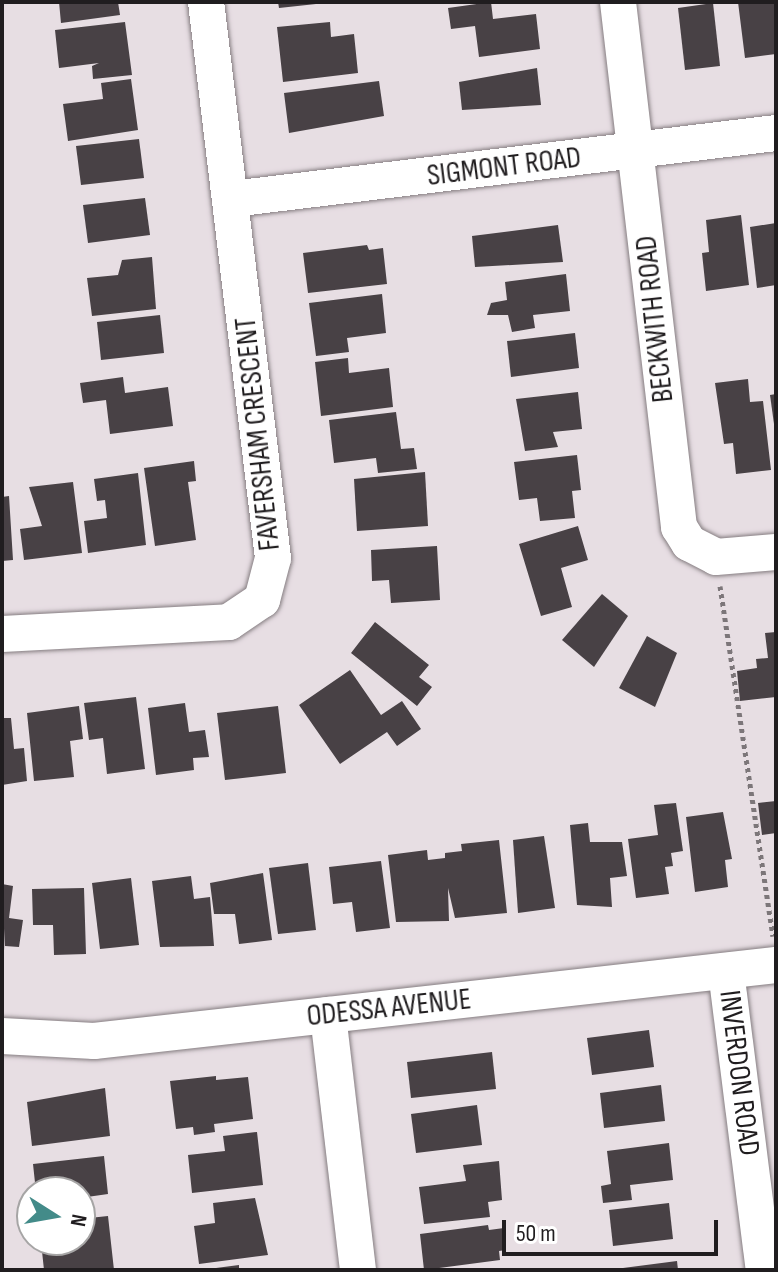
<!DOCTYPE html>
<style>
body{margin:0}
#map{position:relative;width:778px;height:1272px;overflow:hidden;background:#e7dee3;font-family:"Sofia Sans Condensed",sans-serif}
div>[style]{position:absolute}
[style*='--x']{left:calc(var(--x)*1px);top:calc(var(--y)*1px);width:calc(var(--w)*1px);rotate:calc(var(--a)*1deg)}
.building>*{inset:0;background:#484145}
.path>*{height:5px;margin-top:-2.5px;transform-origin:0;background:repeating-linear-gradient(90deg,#7c7679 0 4px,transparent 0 8px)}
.roads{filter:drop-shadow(0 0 2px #857d81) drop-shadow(0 0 2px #857d81)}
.minor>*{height:36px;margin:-18px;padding:0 18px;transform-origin:18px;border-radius:18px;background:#fff}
span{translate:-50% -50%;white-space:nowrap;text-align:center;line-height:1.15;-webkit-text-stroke:8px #fff;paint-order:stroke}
.street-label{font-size:30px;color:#201d1f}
.frame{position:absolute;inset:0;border:4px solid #201d1f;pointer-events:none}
.north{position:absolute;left:16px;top:1176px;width:80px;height:80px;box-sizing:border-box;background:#fff;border:2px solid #a6a5a5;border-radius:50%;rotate:101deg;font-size:22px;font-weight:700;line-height:32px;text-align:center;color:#201d1f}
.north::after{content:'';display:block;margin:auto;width:28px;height:36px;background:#438b89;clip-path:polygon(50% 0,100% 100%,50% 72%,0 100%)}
.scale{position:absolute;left:502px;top:1220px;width:216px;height:36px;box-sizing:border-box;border:4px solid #201d1f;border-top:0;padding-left:10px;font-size:24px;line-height:28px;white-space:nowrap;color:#201d1f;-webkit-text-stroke:6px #fff;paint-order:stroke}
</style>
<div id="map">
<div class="building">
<i style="clip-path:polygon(59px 2px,118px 2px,120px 15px,61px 23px)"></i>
<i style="clip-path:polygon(278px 2px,316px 2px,316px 4px,279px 8px)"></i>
<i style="clip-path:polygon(491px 2px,493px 19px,536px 14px,540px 49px,479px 57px,475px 26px,451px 29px,448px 8px)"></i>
<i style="clip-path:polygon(738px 2px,775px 2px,776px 54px,745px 58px)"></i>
<i style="clip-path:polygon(713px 3px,720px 66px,685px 70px,678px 8px)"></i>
<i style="clip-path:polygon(125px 22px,132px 75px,93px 79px,92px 66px,99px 63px,59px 68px,55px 30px)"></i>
<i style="clip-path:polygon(330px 22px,331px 37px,354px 34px,358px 73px,283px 82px,277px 27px)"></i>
<i style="clip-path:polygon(537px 68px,541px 105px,462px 110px,459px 82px)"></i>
<i style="clip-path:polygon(131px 79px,138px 130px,68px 141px,63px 104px,103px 99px,101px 83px)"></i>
<i style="clip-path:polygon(379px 81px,384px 116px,289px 133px,284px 93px)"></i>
<i style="clip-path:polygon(139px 139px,144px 178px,81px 185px,76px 146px)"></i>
<i style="clip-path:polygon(145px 198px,150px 235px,88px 243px,83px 205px)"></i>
<i style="clip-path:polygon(741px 215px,749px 285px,706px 291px,702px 253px,709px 252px,706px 220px)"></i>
<i style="clip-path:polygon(776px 223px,776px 285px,757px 288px,750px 227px)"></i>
<i style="clip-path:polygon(558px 225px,563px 262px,475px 267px,472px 236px)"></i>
<i style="clip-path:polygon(367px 245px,369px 250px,383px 248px,387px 284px,308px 293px,303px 253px)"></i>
<i style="clip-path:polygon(152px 257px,156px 309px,92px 316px,87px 278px,118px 275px,122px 260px)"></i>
<i style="clip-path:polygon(566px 274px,570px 311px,533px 315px,535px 328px,512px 332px,508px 315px,487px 315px,491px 303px,507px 300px,505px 282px)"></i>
<i style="clip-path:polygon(382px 294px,386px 333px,347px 338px,349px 352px,316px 356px,309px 303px)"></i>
<i style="clip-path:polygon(160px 315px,164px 353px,101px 360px,97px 322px)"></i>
<i style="clip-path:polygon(575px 333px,579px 368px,511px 377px,507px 341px)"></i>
<i style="clip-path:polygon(348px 358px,349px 373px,389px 368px,393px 407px,321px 416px,315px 362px)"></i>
<i style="clip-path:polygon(123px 377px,125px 393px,168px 387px,173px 426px,110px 434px,106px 400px,83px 403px,80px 383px)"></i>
<i style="clip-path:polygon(748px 379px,750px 402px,763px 401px,771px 470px,736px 474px,733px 443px,724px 444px,715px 383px)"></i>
<i style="clip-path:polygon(578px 392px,582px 429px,553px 432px,558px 447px,525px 451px,516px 399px)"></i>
<i style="clip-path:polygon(776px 394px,776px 424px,774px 424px,770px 395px)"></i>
<i style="clip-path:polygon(396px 412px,401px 449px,414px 448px,417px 469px,378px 473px,376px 458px,334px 463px,329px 420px)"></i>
<i style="clip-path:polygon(577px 455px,581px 490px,572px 491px,575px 518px,540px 521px,537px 498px,519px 500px,514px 462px)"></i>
<i style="clip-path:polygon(194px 461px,196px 481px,188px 482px,196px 540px,155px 546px,144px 468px)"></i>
<i style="clip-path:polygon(425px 472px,428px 526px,357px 531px,354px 479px)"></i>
<i style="clip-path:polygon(138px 473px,146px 545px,88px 553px,84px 521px,107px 518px,105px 500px,97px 501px,94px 479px)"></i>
<i style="clip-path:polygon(73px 482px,82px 553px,24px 560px,20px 529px,42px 526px,29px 487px)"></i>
<i style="clip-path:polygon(9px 496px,13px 560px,2px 561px,2px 497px)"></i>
<i style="clip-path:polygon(578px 526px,588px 560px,561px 568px,572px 607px,541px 616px,519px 544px)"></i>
<i style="clip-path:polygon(437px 546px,440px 600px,391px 603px,389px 580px,372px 581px,371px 550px)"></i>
<i style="clip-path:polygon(602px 594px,628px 616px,594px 667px,562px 640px)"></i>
<i style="clip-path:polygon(375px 622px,429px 665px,419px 677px,432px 687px,417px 706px,351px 653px)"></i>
<i style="clip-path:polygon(776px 632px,776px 697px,740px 701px,737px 671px,757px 668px,756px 659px,768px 658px,765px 633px)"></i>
<i style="clip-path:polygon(647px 636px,677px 653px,655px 707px,619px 688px)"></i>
<i style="clip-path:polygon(350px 670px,381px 715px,402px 701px,421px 729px,397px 746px,387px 732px,340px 764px,299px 705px)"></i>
<i style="clip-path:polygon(136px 697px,145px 769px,107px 774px,103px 738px,89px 740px,84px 703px)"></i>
<i style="clip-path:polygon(185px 703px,189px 732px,205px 730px,209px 757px,193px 758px,194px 770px,156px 775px,148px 708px)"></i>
<i style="clip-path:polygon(79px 706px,83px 739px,70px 741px,74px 777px,34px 781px,27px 713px)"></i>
<i style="clip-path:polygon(278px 706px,286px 773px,225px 780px,217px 713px)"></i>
<i style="clip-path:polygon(2px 718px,11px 718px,14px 749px,24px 748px,27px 781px,2px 785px)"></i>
<i style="clip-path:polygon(776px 801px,776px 833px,762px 835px,758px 803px)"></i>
<i style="clip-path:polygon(676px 803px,683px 851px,671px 853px,673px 866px,665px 867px,669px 894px,636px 898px,628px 839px,658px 835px,654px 805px)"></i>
<i style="clip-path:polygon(723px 812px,732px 859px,725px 860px,728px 887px,695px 892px,686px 817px)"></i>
<i style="clip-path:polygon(588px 823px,590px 842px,622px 842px,627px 876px,610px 878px,612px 907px,577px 905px,570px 825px)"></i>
<i style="clip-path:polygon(544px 836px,555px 908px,518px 913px,513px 840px)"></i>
<i style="clip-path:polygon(499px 840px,507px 913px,455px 918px,448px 888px,449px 921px,396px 922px,388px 855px,427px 850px,428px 860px,445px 858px,445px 853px,462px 851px,461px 844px)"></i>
<i style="clip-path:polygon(381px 861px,390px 928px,356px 932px,352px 902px,333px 904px,329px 867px)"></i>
<i style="clip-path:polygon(308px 863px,316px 930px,278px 934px,269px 868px)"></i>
<i style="clip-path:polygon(263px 873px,272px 940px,239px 944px,235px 914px,214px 914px,210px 883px)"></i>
<i style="clip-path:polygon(191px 876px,194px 899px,210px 897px,214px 946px,160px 947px,152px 881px)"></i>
<i style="clip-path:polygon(131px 878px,139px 945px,100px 949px,92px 883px)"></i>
<i style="clip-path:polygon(2px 884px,13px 886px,9px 918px,23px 920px,19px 947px,5px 946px,5px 951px)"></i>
<i style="clip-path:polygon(84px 888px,86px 954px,54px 955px,53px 925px,33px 925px,32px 889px)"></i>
<i style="clip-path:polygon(649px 1030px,654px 1067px,592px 1075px,587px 1038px)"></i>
<i style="clip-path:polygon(492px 1052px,496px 1089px,411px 1098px,407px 1062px)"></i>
<i style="clip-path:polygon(216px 1076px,216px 1080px,248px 1077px,253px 1119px,214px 1124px,215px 1132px,194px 1135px,193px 1127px,176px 1129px,170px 1081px)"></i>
<i style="clip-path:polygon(661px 1085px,665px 1121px,604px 1128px,600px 1093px)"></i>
<i style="clip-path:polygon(105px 1088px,110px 1136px,32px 1146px,27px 1102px)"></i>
<i style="clip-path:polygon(477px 1105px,482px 1145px,416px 1153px,411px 1114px)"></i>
<i style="clip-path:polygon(257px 1132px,263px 1185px,192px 1193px,188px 1155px,225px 1151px,223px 1136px)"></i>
<i style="clip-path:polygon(669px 1143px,673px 1180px,630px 1185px,632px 1200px,603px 1203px,601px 1186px,611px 1184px,607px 1151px)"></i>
<i style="clip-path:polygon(104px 1156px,108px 1194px,80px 1198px,80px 1192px,36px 1192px,33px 1164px)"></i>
<i style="clip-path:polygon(499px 1161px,502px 1200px,488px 1202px,490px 1217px,424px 1224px,419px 1187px,466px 1181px,463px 1165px)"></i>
<i style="clip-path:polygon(255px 1198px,268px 1255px,199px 1264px,194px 1226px,215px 1223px,213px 1203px)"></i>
<i style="clip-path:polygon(669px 1203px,673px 1239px,613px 1246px,609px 1210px)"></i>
<i style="clip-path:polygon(108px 1216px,114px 1270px,44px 1270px,41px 1242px,80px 1240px,80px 1219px)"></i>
<i style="clip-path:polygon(488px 1225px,489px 1230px,504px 1228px,506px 1250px,499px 1251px,500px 1260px,424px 1270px,420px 1234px)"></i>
<i style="clip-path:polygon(677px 1261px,678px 1270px,623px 1270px,623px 1268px)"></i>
<i style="clip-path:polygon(239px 1265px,239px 1270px,216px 1270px,216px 1268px)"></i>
</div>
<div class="path">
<i style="--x:720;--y:586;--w:354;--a:81.4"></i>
</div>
<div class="roads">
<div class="minor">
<i style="--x:618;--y:2;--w:529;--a:83.37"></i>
<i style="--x:679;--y:527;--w:19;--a:58"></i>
<i style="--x:689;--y:543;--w:30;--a:27"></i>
<i style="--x:716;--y:557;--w:60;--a:-4.8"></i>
<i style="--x:232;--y:199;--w:548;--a:-6.92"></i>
<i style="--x:2;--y:634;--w:227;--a:-3"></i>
<i style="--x:229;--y:622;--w:40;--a:-34"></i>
<i style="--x:262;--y:600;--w:43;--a:-75.3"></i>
<i style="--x:273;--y:558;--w:560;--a:-96.87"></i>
<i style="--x:726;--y:971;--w:301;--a:82.8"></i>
<i style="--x:328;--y:1015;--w:257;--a:83.3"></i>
<i style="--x:2;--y:1036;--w:92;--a:3.1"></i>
<i style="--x:94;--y:1041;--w:686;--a:-6.36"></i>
</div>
</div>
<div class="street-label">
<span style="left:504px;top:167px;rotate:-7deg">SIGMONT ROAD</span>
<span style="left:655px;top:319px;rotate:-96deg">BECKWITH ROAD</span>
<span style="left:258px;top:434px;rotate:-96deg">FAVERSHAM CRESCENT</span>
<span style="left:389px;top:1008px;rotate:-6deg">ODESSA AVENUE</span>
<span style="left:739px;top:1073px;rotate:83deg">INVERDON ROAD</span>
</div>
<div class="frame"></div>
<div class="north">N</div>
<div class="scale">50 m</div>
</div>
